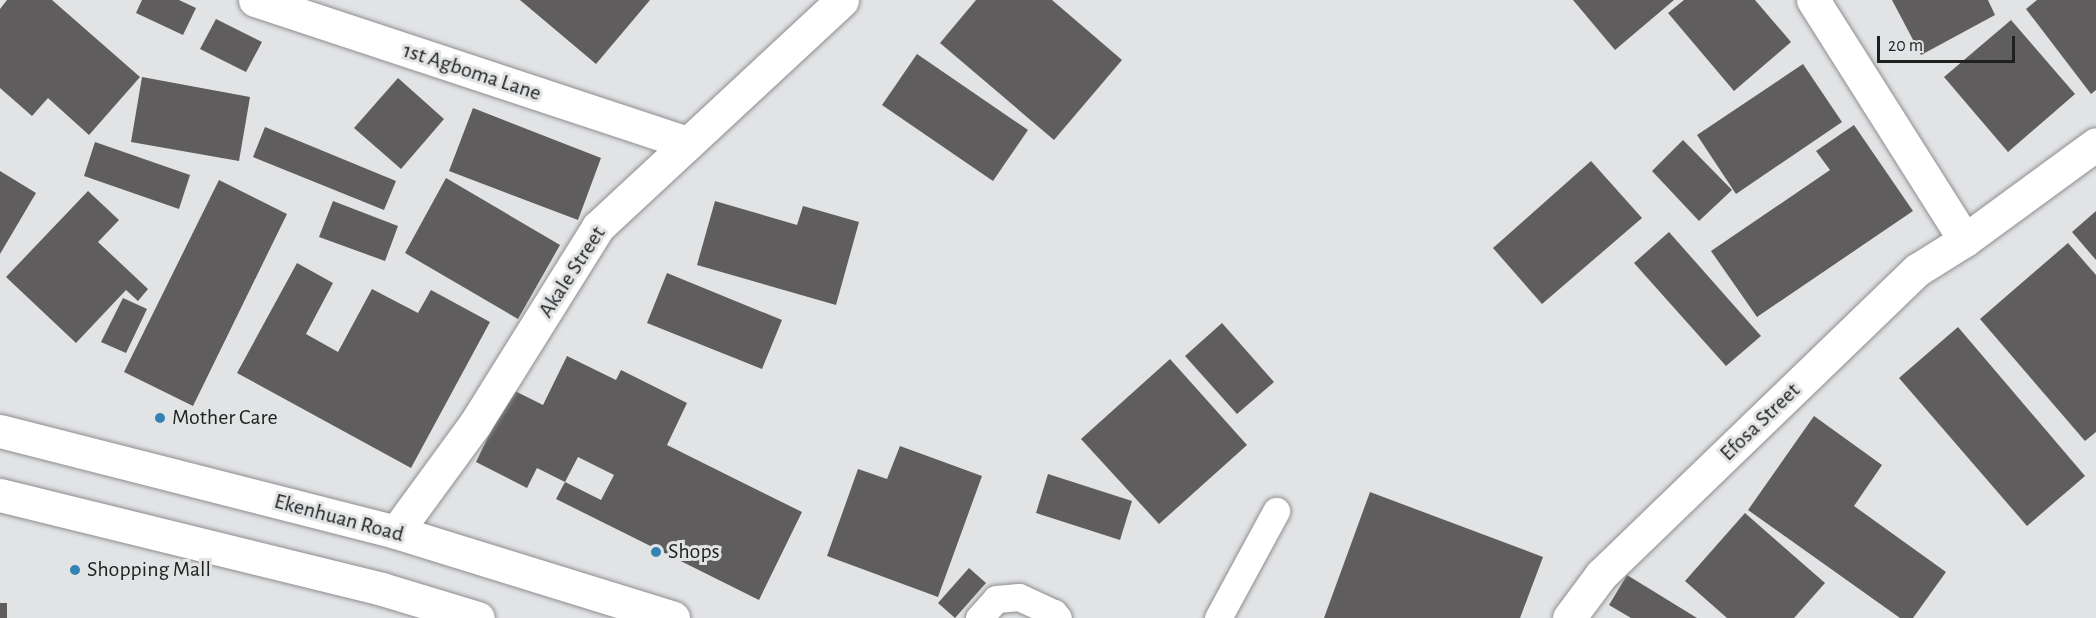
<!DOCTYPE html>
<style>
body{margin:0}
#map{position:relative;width:2096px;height:618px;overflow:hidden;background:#e2e3e5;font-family:"Alegreya Sans",sans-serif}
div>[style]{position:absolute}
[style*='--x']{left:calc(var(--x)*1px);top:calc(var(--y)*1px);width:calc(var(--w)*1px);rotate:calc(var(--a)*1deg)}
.building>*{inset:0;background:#5f5d5d}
.roads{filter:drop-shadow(0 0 2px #8e8e90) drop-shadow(0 0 2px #8e8e90)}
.service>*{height:27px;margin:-13.5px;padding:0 13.5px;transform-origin:13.5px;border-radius:13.5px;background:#fff}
.minor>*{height:33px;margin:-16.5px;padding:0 16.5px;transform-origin:16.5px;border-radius:16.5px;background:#fff}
.secondary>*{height:33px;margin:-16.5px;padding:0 16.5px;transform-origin:16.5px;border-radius:16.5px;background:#fff}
.dots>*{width:16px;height:16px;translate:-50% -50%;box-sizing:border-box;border:3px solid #e2e3e5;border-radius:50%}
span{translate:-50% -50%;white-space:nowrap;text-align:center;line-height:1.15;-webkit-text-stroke:6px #e2e3e5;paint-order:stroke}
.street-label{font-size:22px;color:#1f2020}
.poi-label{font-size:22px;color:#1f2020}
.left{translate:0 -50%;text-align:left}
.scale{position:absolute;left:1877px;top:36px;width:138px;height:27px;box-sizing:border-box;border:3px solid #1f2020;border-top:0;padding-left:8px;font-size:18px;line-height:21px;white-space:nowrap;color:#1f2020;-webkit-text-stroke:4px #e2e3e5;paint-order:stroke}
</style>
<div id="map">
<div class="building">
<i style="clip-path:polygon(7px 0,52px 0,140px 77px,89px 135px,48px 98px,32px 116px,0 88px,0 9px)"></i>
<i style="clip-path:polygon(142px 0,179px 0,196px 8px,183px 35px,136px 13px)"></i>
<i style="clip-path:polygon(520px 0,650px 0,596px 64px)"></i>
<i style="clip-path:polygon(976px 0,1052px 0,1122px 60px,1054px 140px,940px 43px)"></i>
<i style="clip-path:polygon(1573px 0,1674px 0,1615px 50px)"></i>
<i style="clip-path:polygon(1684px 0,1755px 0,1791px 42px,1734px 91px,1668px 13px)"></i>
<i style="clip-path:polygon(1892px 0,1988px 0,1995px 15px,1921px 55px)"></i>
<i style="clip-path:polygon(2037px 0,2096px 0,2096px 90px,2091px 94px,2026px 9px)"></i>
<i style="clip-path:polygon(216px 19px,262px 42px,246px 72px,200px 49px)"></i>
<i style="clip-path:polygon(2011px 20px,2075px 94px,2008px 152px,1944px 77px)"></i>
<i style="clip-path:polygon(917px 54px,1028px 130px,993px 181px,882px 105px)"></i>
<i style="clip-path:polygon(1803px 64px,1842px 122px,1736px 194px,1697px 135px)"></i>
<i style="clip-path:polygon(142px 77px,250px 97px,239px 161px,131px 142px)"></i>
<i style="clip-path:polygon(398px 78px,444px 119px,401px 169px,354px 128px)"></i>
<i style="clip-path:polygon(473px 108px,601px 158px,578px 220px,449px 171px)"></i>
<i style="clip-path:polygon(1854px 125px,1913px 211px,1757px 317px,1711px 251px,1830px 170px,1816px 151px)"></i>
<i style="clip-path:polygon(265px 127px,396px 181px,384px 210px,253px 157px)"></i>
<i style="clip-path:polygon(1683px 140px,1732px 190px,1699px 221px,1652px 171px)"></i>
<i style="clip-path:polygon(95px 142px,190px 175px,179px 209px,84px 176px)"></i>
<i style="clip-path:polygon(1591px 161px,1642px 218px,1542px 304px,1493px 248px)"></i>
<i style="clip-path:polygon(0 171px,36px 193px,0 254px)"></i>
<i style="clip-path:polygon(446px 178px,560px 245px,518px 319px,405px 253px)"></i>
<i style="clip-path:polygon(219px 180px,287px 214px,193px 406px,124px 372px)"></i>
<i style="clip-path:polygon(88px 191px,119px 220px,98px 242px,148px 289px,138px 301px,126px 290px,76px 343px,6px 277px)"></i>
<i style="clip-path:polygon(333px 201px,398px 226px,385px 261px,319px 237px)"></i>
<i style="clip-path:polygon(715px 201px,797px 225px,803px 206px,859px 222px,836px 305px,697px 265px)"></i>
<i style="clip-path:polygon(2096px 211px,2096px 260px,2072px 232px)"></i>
<i style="clip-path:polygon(1669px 232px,1761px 336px,1726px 366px,1634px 263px)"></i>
<i style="clip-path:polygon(2068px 243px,2096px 275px,2096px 432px,2085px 441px,1980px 319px)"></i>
<i style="clip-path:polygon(297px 263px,333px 283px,306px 334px,338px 352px,372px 289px,418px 313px,431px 290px,490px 322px,411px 468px,237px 373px)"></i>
<i style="clip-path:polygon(667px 273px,782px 320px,762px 369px,647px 323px)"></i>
<i style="clip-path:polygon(123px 298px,147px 309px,126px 353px,101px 342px)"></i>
<i style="clip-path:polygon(1222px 323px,1274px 382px,1237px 414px,1185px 356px)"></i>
<i style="clip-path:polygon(1958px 327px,2085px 476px,2027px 526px,1899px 378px)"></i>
<i style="clip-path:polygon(567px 356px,616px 380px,621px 370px,687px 403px,667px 445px,802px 512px,759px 600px,556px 499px,565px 482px,601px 500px,614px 475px,578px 457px,565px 482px,537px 468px,527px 488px,476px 462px,511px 389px,543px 405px)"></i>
<i style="clip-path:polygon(1170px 359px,1247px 445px,1159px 524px,1081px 439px)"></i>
<i style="clip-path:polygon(1814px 416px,1882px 465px,1854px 506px,1946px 572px,1913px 618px,1900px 618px,1748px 510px)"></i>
<i style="clip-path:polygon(900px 446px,982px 476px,938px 597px,827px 556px,858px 469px,887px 479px)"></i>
<i style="clip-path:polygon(1048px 474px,1132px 501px,1120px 540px,1036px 513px)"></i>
<i style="clip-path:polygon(1370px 492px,1543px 557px,1520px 618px,1324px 618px)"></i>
<i style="clip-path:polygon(1745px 513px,1825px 583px,1794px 618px,1727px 618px,1685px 581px)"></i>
<i style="clip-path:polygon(969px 568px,986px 583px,955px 618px,938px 603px)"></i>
<i style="clip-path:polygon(1627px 575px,1697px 618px,1631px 618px,1609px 605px)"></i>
<i style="clip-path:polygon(0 603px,7px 603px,7px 618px,0 618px)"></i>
</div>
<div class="roads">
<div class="service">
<i style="--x:979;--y:618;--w:25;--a:-48"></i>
<i style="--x:996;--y:599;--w:23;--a:-5"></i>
<i style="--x:1019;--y:597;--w:38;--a:25"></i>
<i style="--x:1054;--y:613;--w:6;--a:51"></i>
<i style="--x:1218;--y:618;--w:122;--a:-61.5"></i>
</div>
<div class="minor">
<i style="--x:255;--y:0;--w:456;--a:18.3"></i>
<i style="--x:1813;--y:0;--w:284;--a:57.7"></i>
<i style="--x:396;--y:532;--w:134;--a:-53.8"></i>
<i style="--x:475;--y:424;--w:232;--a:-58"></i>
<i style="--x:598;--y:227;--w:333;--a:-42.9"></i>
<i style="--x:1569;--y:618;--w:54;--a:-53.3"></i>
<i style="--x:1601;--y:575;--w:439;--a:-44"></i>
<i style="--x:1917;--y:270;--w:57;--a:-32"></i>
<i style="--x:1965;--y:240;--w:162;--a:-36.2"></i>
</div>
<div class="secondary">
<i style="--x:0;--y:431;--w:409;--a:14.3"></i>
<i style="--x:396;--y:532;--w:290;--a:17.2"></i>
<i style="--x:0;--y:495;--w:393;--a:13.8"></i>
<i style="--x:382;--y:589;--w:100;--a:16.8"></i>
</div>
</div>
<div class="dots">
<i style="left:160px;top:418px;background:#3282b4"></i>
<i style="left:656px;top:552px;background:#3282b4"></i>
<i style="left:75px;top:570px;background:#3282b4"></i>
</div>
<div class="street-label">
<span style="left:472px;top:72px;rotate:18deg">1st Agboma Lane</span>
<span style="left:572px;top:272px;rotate:-57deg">Akale Street</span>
<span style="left:1760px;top:422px;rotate:-44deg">Efosa Street</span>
<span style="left:339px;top:518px;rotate:15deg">Ekenhuan Road</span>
</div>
<div class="poi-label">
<span class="left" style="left:172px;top:418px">Mother Care</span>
<span class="left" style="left:668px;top:552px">Shops</span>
<span class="left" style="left:87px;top:570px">Shopping Mall</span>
</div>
<div class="scale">20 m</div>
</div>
